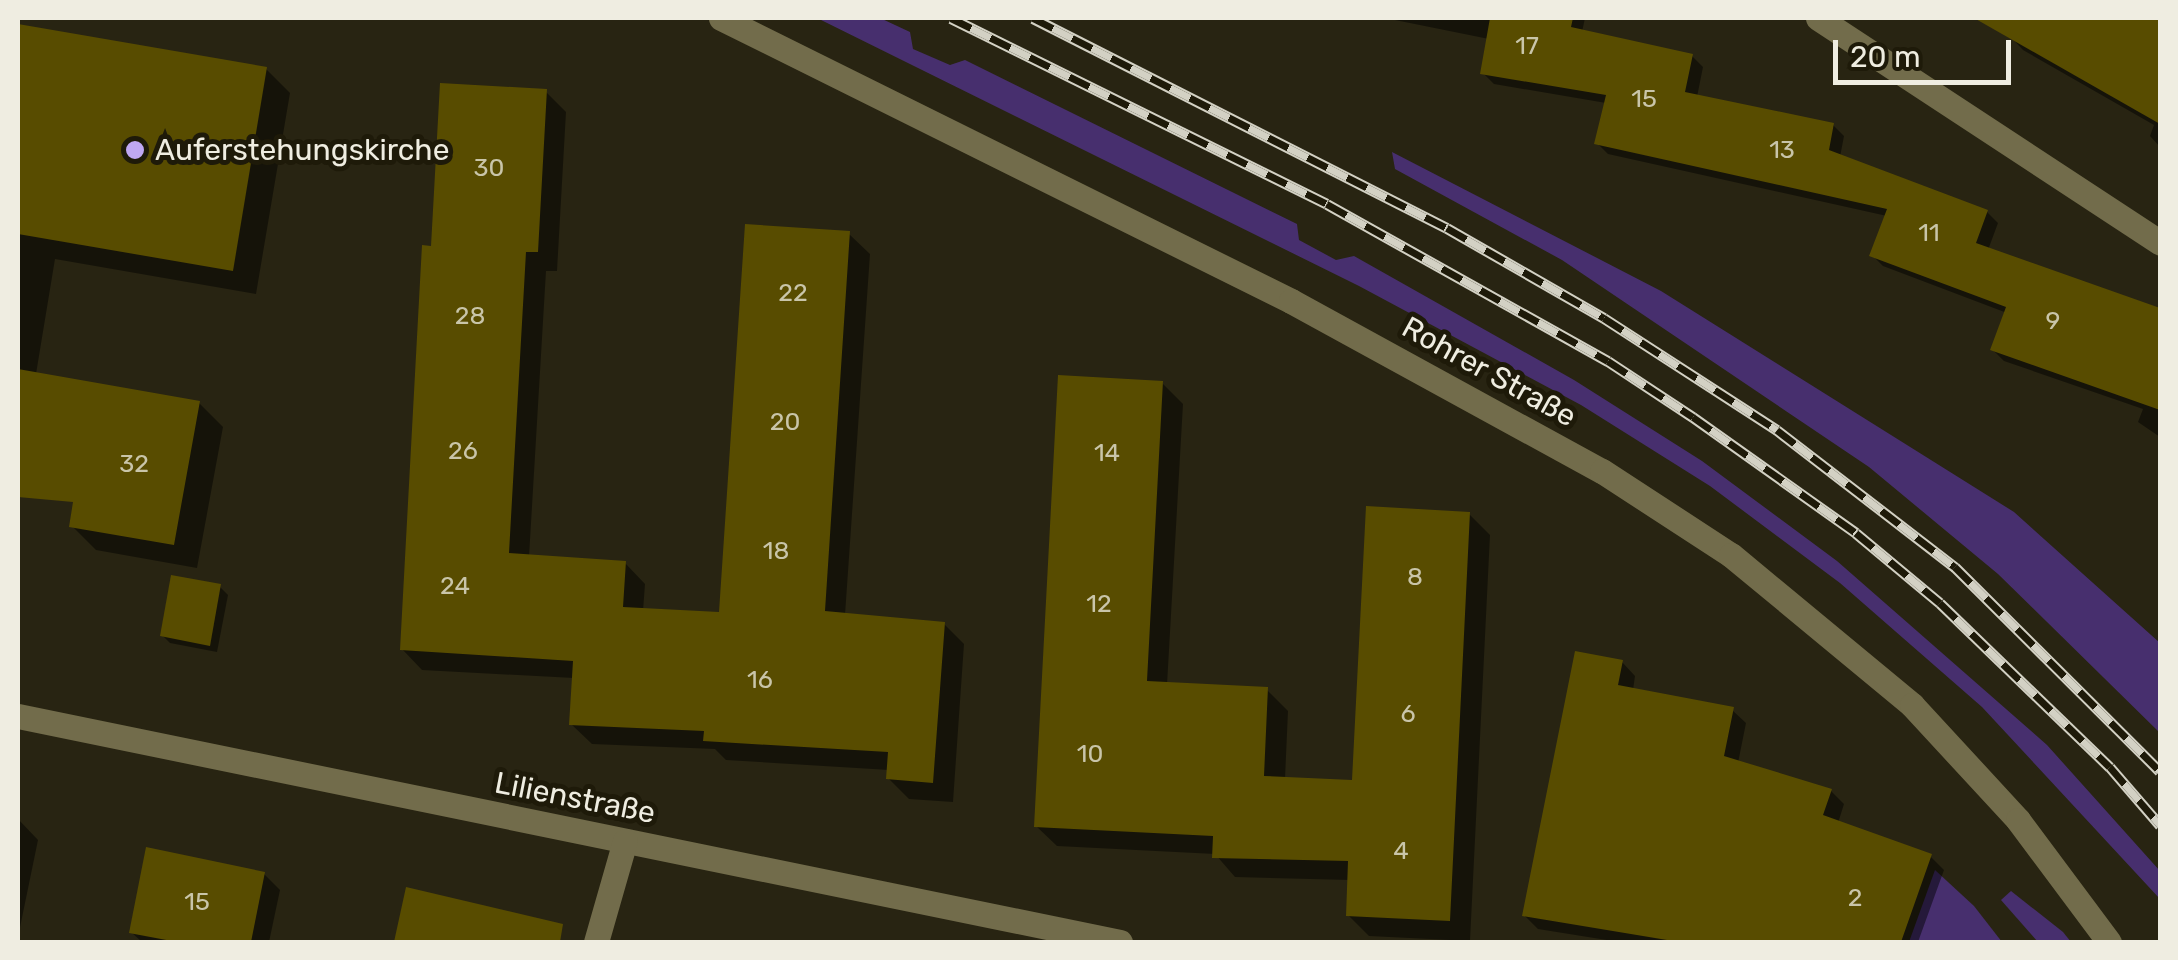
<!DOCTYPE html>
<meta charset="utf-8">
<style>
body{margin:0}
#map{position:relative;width:2178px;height:960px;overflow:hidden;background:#282412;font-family:Rubik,sans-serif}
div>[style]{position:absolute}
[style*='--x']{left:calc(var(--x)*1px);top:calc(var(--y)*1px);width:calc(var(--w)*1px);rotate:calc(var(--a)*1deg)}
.green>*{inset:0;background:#472f6e}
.shadow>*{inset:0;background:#0007}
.building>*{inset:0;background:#584c00}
.minor>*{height:25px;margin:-12.5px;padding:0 12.5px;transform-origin:12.5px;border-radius:12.5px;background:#726c4b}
.rail>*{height:11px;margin-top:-5.5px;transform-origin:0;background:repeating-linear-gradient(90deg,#1e1a09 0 22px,#d3d1c4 0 44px);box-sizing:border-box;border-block:2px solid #d3d1c4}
.dots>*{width:28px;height:28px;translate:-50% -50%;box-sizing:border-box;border:5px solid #1e1a09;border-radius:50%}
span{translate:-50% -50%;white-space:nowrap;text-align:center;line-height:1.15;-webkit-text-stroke:10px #1e1a09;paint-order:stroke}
.number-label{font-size:25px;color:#c9c5a9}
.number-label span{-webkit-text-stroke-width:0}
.poi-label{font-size:30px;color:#efede1}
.left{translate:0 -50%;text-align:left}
.street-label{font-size:30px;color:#efede1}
.frame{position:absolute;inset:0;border:20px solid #efede1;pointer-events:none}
.scale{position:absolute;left:1833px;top:40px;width:178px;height:45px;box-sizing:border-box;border:5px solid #efede1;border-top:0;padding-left:12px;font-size:30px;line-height:35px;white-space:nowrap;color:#efede1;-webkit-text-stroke:8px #1e1a09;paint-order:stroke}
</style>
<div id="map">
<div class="green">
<i style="clip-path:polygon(817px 18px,880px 18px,910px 32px,913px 49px,950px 65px,965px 60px,1297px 224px,1299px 240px,1336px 260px,1354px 256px,1574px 380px,1702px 461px,1837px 561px,2047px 745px,2160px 871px,2160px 899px,1982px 707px,1840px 583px,1710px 486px,1581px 405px,1359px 286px)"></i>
<i style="clip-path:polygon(1392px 152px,1661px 291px,2014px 512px,2160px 643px,2160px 733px,1998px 574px,1869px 467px,1562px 260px,1395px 169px)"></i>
<i style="clip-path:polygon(1935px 870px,1974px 906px,2002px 942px,1909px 942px)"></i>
<i style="clip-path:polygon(2011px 891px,2063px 932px,2071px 942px,2038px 942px,2001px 900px)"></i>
</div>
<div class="shadow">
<i style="clip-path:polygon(1385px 18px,1585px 18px,1582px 32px,1692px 56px,1703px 67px,1697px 97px,1833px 125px,1844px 136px,1840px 157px,1987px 212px,1998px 223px,1988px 250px,2160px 332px,2160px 437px,2138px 422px,2143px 409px,2004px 361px,1993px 350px,2007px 313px,1883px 266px,1872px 255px,1887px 216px,1608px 154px,1597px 143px,1606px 103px,1494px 84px,1483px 73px,1489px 39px)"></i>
<i style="clip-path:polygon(1998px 18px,2160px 18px,2160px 147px,2150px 136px,2154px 125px,2023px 50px,2008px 34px,2012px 25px)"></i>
<i style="clip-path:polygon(18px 27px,266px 69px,290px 93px,256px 294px,55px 259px,36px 374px,199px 403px,223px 427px,197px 568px,96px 550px,72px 526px,84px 456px,18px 444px)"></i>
<i style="clip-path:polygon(546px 92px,566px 112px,557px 271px,546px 271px,529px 557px,625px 563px,645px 584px,643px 611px,721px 615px,849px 234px,870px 254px,845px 615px,944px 624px,964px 644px,953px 802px,909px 799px,888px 778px,889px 770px,726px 760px,715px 749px,592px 744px,571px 724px,574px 678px,422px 670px,402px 649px,433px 249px)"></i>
<i style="clip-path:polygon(1162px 383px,1183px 404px,1167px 685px,1267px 690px,1288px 711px,1285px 779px,1355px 783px,1469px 514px,1490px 535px,1470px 941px,1369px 936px,1348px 915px,1350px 880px,1235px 877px,1215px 854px,1057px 846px,1036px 826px)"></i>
<i style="clip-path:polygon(220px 587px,228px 595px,217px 652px,170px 643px,162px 635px)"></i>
<i style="clip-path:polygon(1622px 662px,1635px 676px,1633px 690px,1732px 710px,1746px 723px,1738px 763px,1831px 791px,1844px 804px,1838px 823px,1930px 856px,1944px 870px,1918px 942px,1619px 942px,1538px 929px,1525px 916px)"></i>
<i style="clip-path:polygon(18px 819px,38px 840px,18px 937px)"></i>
<i style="clip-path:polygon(264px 874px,280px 890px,269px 942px,142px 942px,131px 932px)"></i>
<i style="clip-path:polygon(408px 890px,524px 929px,521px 942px,396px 942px)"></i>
</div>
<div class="building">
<i style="clip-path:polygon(1490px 18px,1573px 18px,1571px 27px,1693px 54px,1685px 92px,1834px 123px,1829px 150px,1988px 210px,1976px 243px,2160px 308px,2160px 410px,1990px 350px,2006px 307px,1869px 256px,1887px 209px,1594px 144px,1606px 95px,1480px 74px)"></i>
<i style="clip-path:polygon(1974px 18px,2160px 18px,2160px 124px)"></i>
<i style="clip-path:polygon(18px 24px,267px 67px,233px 271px,18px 234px)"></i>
<i style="clip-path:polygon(440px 83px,547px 89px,538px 252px,526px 252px,509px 553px,626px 561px,623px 607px,719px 612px,745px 224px,850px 231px,825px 611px,945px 622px,933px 783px,886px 779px,888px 752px,703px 741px,704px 731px,569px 725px,573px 661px,400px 650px,422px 245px,431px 246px)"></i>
<i style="clip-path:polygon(18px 369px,200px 401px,174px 545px,69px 527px,73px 502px,18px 497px)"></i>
<i style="clip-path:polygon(1058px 375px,1163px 381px,1147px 681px,1268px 687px,1264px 776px,1352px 780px,1366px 506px,1470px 512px,1450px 921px,1346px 916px,1348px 861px,1212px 858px,1213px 836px,1034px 827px)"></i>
<i style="clip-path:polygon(171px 575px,221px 584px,210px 646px,160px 636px)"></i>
<i style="clip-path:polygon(1575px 651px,1623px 660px,1618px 685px,1734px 707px,1724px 756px,1832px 789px,1823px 815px,1932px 854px,1901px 942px,1679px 942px,1522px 916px)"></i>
<i style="clip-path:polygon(146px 847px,265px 872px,251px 942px,177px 942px,129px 933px)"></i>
<i style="clip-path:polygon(406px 887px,563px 924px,560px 942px,394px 942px)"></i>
</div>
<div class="minor">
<i style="--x:721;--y:18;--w:636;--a:26.4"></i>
<i style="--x:1291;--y:301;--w:354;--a:28.7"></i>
<i style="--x:1602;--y:471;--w:154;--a:33.1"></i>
<i style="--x:1731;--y:555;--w:235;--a:39.6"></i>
<i style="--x:1912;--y:705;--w:156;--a:47.3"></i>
<i style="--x:2018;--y:820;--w:152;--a:53.3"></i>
<i style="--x:1818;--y:18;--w:409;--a:33.3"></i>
<i style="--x:18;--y:716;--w:1125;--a:11.59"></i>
<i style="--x:596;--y:942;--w:105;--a:-74"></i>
</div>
<div class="rail">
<i style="--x:951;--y:18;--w:419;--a:26.3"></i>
<i style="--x:1327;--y:204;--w:322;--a:29.2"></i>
<i style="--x:1608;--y:361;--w:102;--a:33.4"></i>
<i style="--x:1693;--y:417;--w:200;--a:35.4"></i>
<i style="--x:1856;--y:533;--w:109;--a:39.8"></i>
<i style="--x:1940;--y:603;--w:236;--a:44"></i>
<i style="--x:2110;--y:767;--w:77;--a:49.2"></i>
<i style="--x:1033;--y:18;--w:464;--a:26.9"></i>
<i style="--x:1447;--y:228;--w:181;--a:29.8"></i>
<i style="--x:1604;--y:318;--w:206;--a:32.9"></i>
<i style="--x:1777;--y:430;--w:225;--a:37.6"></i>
<i style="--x:1955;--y:567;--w:289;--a:44.9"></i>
</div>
<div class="dots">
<i style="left:135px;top:150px;background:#c0a8f3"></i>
</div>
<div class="number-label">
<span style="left:1527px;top:46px">17</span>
<span style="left:1644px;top:99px">15</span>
<span style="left:1782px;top:150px">13</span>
<span style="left:489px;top:168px">30</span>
<span style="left:1929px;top:233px">11</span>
<span style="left:793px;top:293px">22</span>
<span style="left:470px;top:316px">28</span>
<span style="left:2053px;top:321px">9</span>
<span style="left:785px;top:422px">20</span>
<span style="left:463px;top:451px">26</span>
<span style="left:1107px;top:453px">14</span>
<span style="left:134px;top:464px">32</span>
<span style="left:776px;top:551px">18</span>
<span style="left:1415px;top:577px">8</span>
<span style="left:455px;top:586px">24</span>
<span style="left:1099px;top:604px">12</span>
<span style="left:760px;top:680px">16</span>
<span style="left:1408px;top:714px">6</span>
<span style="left:1090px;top:754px">10</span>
<span style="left:1401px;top:851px">4</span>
<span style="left:1855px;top:898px">2</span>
<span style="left:197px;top:902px">15</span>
</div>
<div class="poi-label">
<span class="left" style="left:155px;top:150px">Auferstehungskirche</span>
</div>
<div class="street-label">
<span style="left:1489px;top:372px;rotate:29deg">Rohrer Straße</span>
<span style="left:575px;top:798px;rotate:11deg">Lilienstraße</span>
</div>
<div class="frame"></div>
<div class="scale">20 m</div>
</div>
